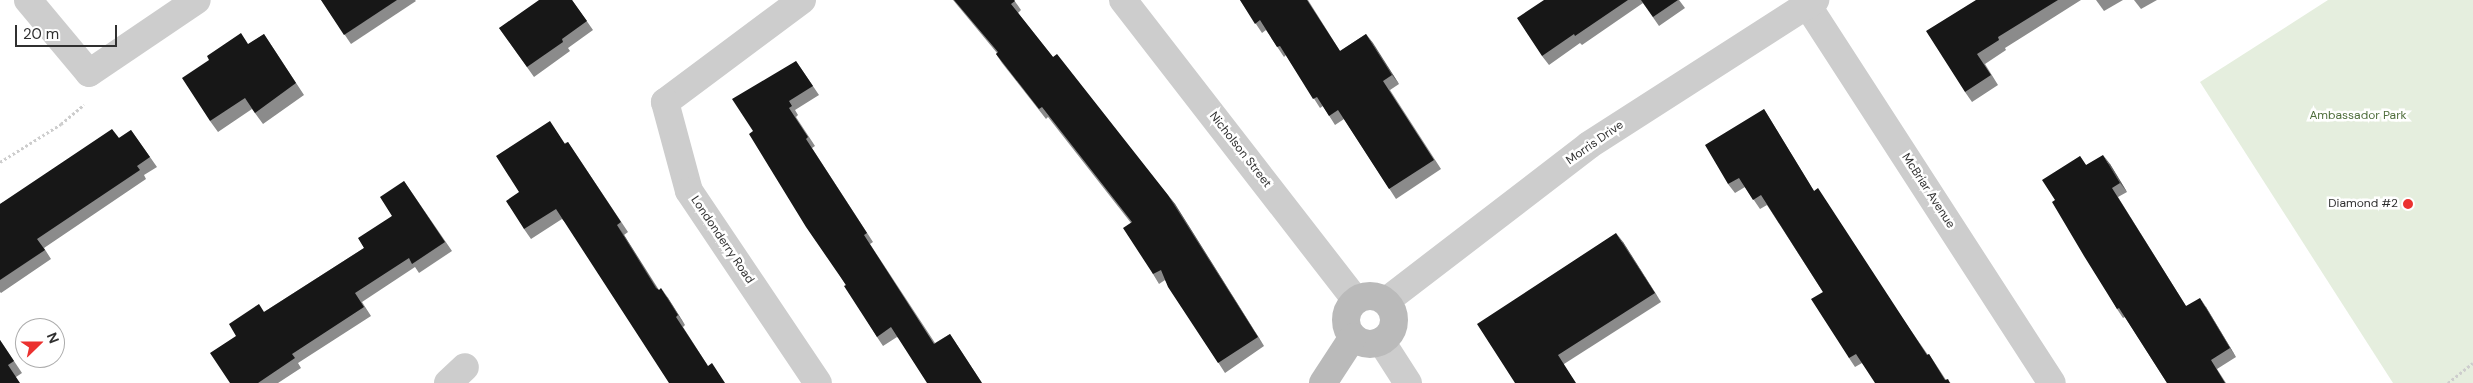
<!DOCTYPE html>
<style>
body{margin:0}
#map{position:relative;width:2473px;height:383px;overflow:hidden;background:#fff;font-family:"DM Sans",sans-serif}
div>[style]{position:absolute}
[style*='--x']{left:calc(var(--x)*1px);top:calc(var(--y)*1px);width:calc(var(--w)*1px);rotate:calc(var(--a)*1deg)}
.green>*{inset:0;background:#e5eede}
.path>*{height:3px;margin-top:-1.5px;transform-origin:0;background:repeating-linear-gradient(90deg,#cdcdcd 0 2.5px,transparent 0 5px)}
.street>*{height:28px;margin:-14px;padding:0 14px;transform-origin:14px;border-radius:14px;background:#cdcdcd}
.secondary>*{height:28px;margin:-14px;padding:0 14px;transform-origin:14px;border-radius:14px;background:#bababa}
.secondary>.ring{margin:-14px;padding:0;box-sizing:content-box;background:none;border:28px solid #bababa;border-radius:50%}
.wall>*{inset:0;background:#8b8b8b}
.shaded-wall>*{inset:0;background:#5d5d5d}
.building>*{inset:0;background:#171717}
.dots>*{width:14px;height:14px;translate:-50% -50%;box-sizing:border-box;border:2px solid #fff;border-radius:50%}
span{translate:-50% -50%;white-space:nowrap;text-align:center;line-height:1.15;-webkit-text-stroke:5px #fff;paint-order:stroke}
.park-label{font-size:12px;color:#4f6e3c}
.street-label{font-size:12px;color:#303030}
.poi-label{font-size:12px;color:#303030}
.right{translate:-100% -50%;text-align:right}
.north{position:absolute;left:15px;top:318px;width:50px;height:50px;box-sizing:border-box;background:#fff;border:1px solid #acacac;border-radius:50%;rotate:68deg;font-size:14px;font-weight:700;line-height:20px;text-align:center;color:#303030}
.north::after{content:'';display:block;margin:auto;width:18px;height:22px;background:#eb312f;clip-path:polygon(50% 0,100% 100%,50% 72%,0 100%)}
.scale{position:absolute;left:15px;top:25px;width:102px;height:22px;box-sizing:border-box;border:2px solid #303030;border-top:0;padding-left:6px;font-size:15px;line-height:18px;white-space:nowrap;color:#303030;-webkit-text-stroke:4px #fff;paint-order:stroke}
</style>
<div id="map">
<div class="green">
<i style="clip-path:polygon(2328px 0,2473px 0,2473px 383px,2393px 383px,2200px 82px)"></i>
</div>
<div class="path">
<i style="--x:0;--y:162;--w:72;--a:-31.9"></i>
<i style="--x:61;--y:124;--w:30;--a:-40"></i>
<i style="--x:2448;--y:383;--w:32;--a:-39"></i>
</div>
<div class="street">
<i style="--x:28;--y:0;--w:95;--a:50.1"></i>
<i style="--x:89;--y:73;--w:130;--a:-34.1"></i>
<i style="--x:802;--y:0;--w:171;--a:143.3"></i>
<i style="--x:665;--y:102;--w:92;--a:74.9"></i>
<i style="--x:689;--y:191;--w:231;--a:56.1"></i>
<i style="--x:1123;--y:0;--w:380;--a:52.2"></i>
<i style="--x:1804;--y:0;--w:456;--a:57.1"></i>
<i style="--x:1386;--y:301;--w:256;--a:-37.5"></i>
<i style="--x:1589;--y:145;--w:269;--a:-32.7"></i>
<i style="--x:1381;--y:341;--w:50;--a:57.3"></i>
<i style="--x:448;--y:383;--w:23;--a:-43"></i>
</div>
<div class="secondary">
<i class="ring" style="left:1346px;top:296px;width:20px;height:20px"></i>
<i style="--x:1323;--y:383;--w:55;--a:-56.9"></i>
</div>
<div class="wall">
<i style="clip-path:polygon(321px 0,415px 0,416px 1px,351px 44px)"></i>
<i style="clip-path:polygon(572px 0,593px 30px,568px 48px,570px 51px,534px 77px,499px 28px)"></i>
<i style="clip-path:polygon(953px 0,1014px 0,1021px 10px,1018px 13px,1053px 57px,1175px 204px,1264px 346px,1225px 373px,1165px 280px,1159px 284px,1153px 274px,1131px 223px,1048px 117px,1046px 119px,1002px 63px,996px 54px,997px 53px)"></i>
<i style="clip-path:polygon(1240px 0,1308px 0,1340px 51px,1366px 34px,1399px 84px,1390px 90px,1441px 169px,1396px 199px,1344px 119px,1335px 125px,1323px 106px,1320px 108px,1286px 55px,1284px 57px,1266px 30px,1262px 33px)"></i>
<i style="clip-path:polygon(1544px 0,1679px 0,1685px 8px,1659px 26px,1643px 3px,1582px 45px,1580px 43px,1549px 65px,1542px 56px)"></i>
<i style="clip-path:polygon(1976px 0,2081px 0,2005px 48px,2006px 50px,1985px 64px,1998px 85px,1972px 102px,1965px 92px)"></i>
<i style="clip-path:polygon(2096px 0,2123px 0,2104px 11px)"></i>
<i style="clip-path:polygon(2134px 0,2157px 0,2141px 9px)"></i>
<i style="clip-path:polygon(264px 34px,304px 95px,263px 124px,252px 109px,218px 132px,210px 121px,249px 44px)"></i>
<i style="clip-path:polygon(796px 61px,819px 95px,795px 110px,798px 115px,796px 117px,815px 146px,812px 148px,873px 242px,870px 244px,935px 343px,950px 334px,982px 383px,897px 337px,883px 346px,877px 337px,753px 131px)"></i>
<i style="clip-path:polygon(1764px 109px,1814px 191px,1928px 355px,1929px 354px,1946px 380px,1951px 383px,1862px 363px,1855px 367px,1849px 358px,1823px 292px,1767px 205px,1760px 209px,1745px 187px,1735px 193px,1728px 184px)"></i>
<i style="clip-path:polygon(131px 130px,157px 167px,144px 175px,146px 179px,44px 248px,51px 259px,1px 293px,0 292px,0 204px,119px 138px)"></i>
<i style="clip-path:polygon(568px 142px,628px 232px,624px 235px,659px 290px,668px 298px,685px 325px,683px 327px,708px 366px,725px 383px,562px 219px,531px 239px,524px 229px,519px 192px,565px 143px)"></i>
<i style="clip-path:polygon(2080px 156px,2086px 165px,2110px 164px,2127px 192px,2118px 197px,2186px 306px,2206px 307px,2236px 357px,2217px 369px,2226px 383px,2167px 383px,2125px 317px,2123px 318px,2117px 309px,2055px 200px)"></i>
<i style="clip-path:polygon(404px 181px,452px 251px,419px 273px,415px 267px,362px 302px,371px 316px,298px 363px,301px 368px,278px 383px,230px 383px,236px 336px,264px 312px,364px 248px,392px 216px)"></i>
<i style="clip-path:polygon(1623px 242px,1661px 302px,1564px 364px,1515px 383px)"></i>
<i style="clip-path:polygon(0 340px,22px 373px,16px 377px,0 383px)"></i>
</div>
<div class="shaded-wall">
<i style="clip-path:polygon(1366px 34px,1373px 43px,1399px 84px,1392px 75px)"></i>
<i style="clip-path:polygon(2103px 155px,2110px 164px,2127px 192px,2120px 183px)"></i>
<i style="clip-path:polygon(1168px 195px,1175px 204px,1264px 346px,1258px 337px)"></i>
<i style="clip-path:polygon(617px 225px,624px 235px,663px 298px,656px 288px)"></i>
<i style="clip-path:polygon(1616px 233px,1623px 242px,1661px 302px,1655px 293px)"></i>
<i style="clip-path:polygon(661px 288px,668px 298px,685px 325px,678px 315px)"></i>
<i style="clip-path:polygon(2200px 298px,2206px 307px,2236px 357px,2230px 348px)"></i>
</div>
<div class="building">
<i style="clip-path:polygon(321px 0,397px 0,344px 35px)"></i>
<i style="clip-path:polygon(539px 0,572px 0,587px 21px,562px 39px,563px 42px,527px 67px,499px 28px)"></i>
<i style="clip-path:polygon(954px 0,1014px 0,1015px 1px,1011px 4px,1053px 57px,1057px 54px,1168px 195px,1258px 337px,1218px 363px,1168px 287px,1161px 270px,1153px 274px,1123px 228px,1132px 222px,1042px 107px,1039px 109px,996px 54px,998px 52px)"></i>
<i style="clip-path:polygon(1240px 0,1307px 0,1340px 51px,1366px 34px,1392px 75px,1383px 81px,1434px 160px,1389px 189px,1338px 110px,1329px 116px,1317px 97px,1313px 99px,1280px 46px,1277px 47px,1260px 20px,1255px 24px)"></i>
<i style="clip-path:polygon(1544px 0,1628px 0,1575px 36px,1574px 34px,1542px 56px,1517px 18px)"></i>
<i style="clip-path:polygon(1641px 0,1678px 0,1653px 17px)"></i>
<i style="clip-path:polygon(1976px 0,2058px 0,1998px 37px,1999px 40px,1977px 54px,1991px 75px,1965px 92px,1926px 31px)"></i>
<i style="clip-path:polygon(241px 33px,248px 44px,264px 34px,296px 83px,255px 113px,245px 98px,210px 121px,182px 78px,209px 60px,207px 56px)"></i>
<i style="clip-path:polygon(796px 61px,813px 86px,789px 101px,792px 106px,789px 108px,808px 137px,806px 139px,867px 233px,864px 235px,934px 344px,950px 334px,982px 383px,927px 383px,891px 327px,877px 337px,844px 286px,846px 285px,806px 227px,749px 134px,753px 131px,732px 99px)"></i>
<i style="clip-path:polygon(1764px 109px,1814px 191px,1818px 188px,1927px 355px,1929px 354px,1945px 380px,1948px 379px,1950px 383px,1875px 383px,1856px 354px,1849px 358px,1811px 299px,1823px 292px,1761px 195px,1753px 200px,1739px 178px,1728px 184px,1705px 145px)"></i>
<i style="clip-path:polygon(550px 121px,565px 144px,568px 142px,621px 222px,617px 225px,656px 288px,659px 290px,661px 288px,678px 315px,676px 317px,708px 366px,712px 363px,725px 383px,669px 383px,556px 209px,524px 229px,506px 201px,519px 192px,496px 156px)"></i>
<i style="clip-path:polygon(112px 129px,119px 138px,131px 130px,150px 157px,137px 166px,140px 170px,37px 239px,45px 250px,0 280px,0 204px)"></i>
<i style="clip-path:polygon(2103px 155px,2120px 183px,2112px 188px,2186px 306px,2200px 298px,2230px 348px,2211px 360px,2225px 383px,2167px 383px,2119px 308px,2117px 309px,2084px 256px,2052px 202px,2055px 200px,2042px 180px,2080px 156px,2086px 165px)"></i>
<i style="clip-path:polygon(404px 181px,445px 242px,412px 264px,409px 258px,355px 293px,364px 307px,292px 354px,295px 358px,258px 383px,230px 383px,210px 353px,236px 336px,229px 324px,259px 304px,264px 312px,364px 248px,358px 238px,392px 216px,380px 197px)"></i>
<i style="clip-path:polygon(1616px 233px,1655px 293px,1558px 355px,1576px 383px,1515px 383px,1477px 324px)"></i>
<i style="clip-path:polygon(0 340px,14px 361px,8px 365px,20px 383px,0 383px)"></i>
</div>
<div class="dots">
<i style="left:2408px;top:204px;background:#eb312f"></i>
</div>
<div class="park-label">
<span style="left:2358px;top:116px">Ambassador Park</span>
</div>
<div class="street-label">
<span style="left:1595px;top:143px;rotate:-35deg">Morris Drive</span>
<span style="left:1240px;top:150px;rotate:52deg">Nicholson Street</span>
<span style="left:1928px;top:191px;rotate:57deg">McBriar Avenue</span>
<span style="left:722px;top:240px;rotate:56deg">Londonderry Road</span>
</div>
<div class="poi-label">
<span class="right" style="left:2398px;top:204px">Diamond #2</span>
</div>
<div class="north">N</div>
<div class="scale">20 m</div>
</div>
